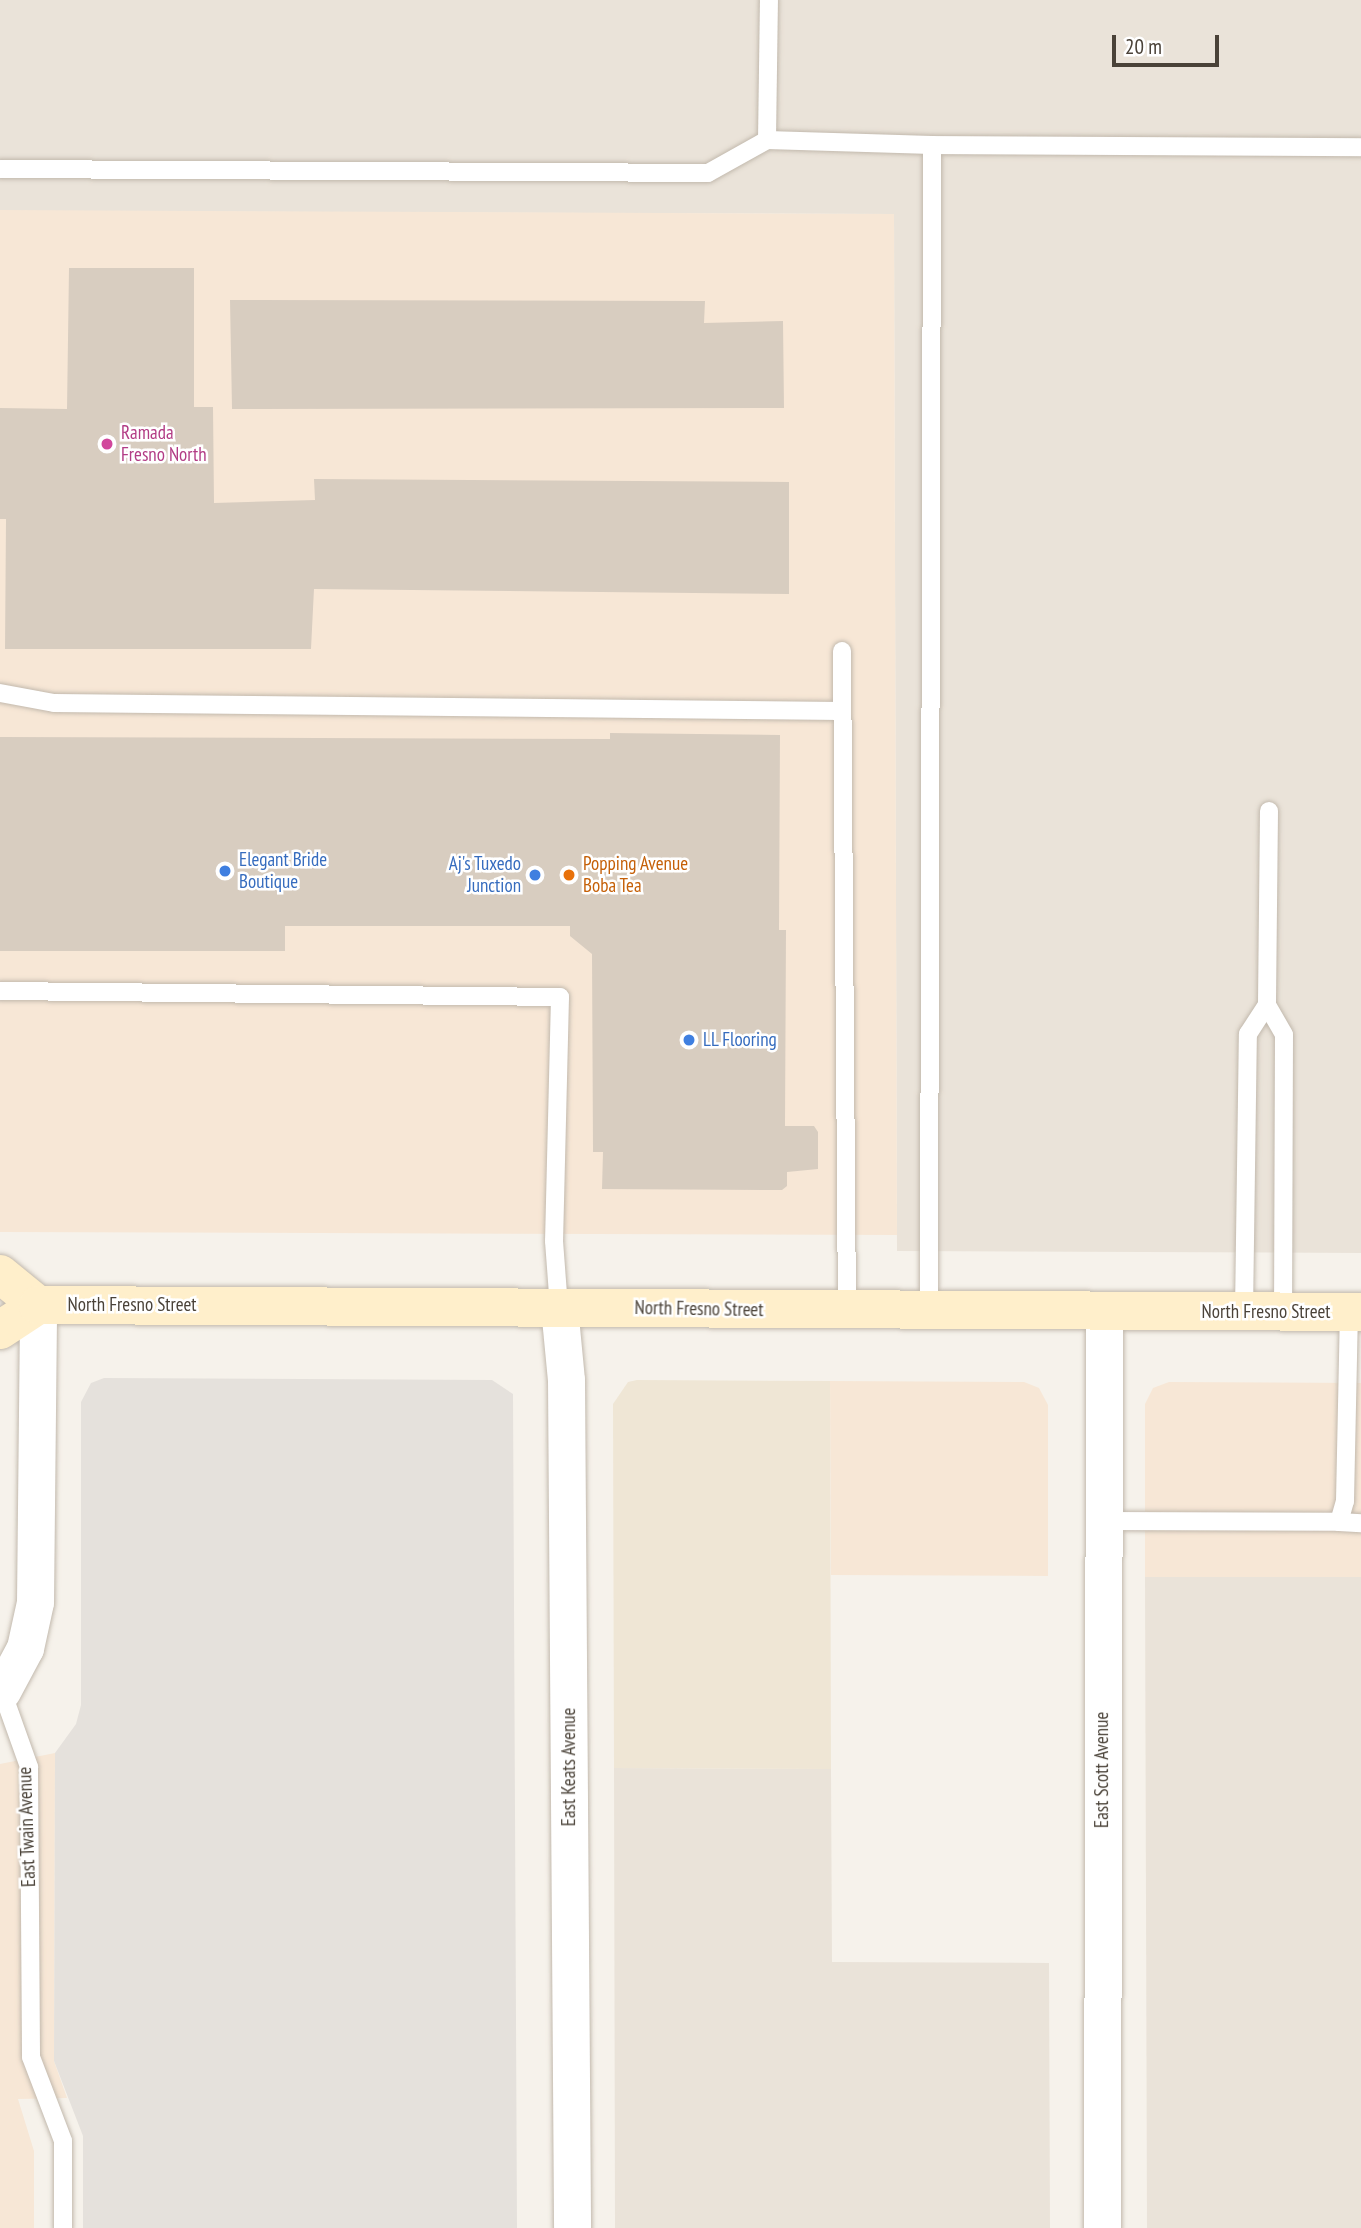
<!DOCTYPE html>
<style>
body{margin:0}
#map{position:relative;width:1361px;height:2228px;overflow:hidden;background:#f6f2eb;font-family:"PT Sans Narrow",sans-serif}
div>[style]{position:absolute}
[style*='--x']{left:calc(var(--x)*1px);top:calc(var(--y)*1px);width:calc(var(--w)*1px);rotate:calc(var(--a)*1deg)}
.residential>*{inset:0;background:#eae3d9}
.commercial>*{inset:0;background:#f7e7d6}
.industrial>*{inset:0;background:#e5e1dc}
.education>*{inset:0;background:#efe6d5}
.building>*{inset:0;background:#d8cdc0}
.roads{filter:drop-shadow(0 0 2px #c2b9ad) drop-shadow(0 0 2px #c2b9ad)}
.service>*{height:18px;margin:-9px;padding:0 9px;transform-origin:9px;border-radius:9px;background:#fff}
.minor>*{height:37px;margin:-18.5px;padding:0 18.5px;transform-origin:18.5px;border-radius:18.5px;background:#fff}
.secondary>*{height:38px;margin:-19px;padding:0 19px;transform-origin:19px;border-radius:19px;background:#ffefcb}
.dots>*{width:19px;height:19px;translate:-50% -50%;box-sizing:border-box;border:4px solid #fff;border-radius:50%}
span{translate:-50% -50%;white-space:nowrap;text-align:center;line-height:1.15;-webkit-text-stroke:5px #fff;paint-order:stroke}
.hotel-label{font-size:19px;color:#b23c85}
.left{translate:0 -50%;text-align:left}
.shop-label{font-size:19px;color:#366cbe}
.right{translate:-100% -50%;text-align:right}
.food-label{font-size:19px;color:#c56008}
.street-label{font-size:19px;color:#4a4238}
.scale{position:absolute;left:1112px;top:35px;width:107px;height:32px;box-sizing:border-box;border:4px solid #4a4238;border-top:0;padding-left:9px;font-size:21px;line-height:24px;white-space:nowrap;color:#4a4238;-webkit-text-stroke:5px #fff;paint-order:stroke}
</style>
<div id="map">
<div class="residential">
<i style="clip-path:polygon(0 0,1361px 0,1361px 1253px,897px 1251px,894px 214px,0 211px)"></i>
<i style="clip-path:polygon(1145px 1577px,1361px 1577px,1361px 2228px,1147px 2228px)"></i>
<i style="clip-path:polygon(614px 1768px,831px 1769px,832px 1962px,1049px 1963px,1050px 2228px,615px 2228px)"></i>
</div>
<div class="commercial">
<i style="clip-path:polygon(0 210px,894px 214px,897px 1235px,0 1232px)"></i>
<i style="clip-path:polygon(830px 1381px,1024px 1382px,1039px 1388px,1048px 1405px,1048px 1576px,831px 1575px)"></i>
<i style="clip-path:polygon(1169px 1382px,1361px 1383px,1361px 1577px,1145px 1577px,1145px 1404px,1153px 1388px)"></i>
<i style="clip-path:polygon(55px 1753px,54px 2061px,67px 2098px,18px 2099px,34px 2151px,34px 2228px,0 2228px,0 1764px)"></i>
</div>
<div class="industrial">
<i style="clip-path:polygon(104px 1378px,492px 1380px,513px 1394px,517px 2228px,83px 2228px,83px 2136px,54px 2061px,55px 1753px,76px 1724px,81px 1705px,81px 1402px,91px 1383px)"></i>
</div>
<div class="education">
<i style="clip-path:polygon(637px 1380px,830px 1381px,831px 1769px,614px 1768px,613px 1404px,628px 1382px)"></i>
</div>
<div class="building">
<i style="clip-path:polygon(69px 268px,194px 268px,194px 407px,213px 407px,214px 503px,315px 500px,314px 479px,789px 482px,789px 594px,314px 589px,311px 649px,5px 649px,6px 519px,0 519px,0 408px,67px 409px)"></i>
<i style="clip-path:polygon(230px 300px,705px 301px,704px 323px,783px 321px,784px 408px,232px 409px)"></i>
<i style="clip-path:polygon(610px 733px,780px 735px,779px 930px,786px 930px,785px 1126px,814px 1126px,818px 1132px,818px 1169px,787px 1172px,787px 1186px,782px 1190px,602px 1189px,603px 1152px,593px 1152px,592px 954px,570px 936px,570px 926px,285px 926px,285px 951px,0 951px,0 737px,610px 739px)"></i>
</div>
<div class="roads">
<div class="service">
<i style="--x:767;--y:140;--w:140;--a:-89.2"></i>
<i style="--x:932;--y:145;--w:429;--a:0.3"></i>
<i style="--x:0;--y:169;--w:708;--a:0.32"></i>
<i style="--x:708;--y:173;--w:68;--a:-29.2"></i>
<i style="--x:767;--y:140;--w:165;--a:1.7"></i>
<i style="--x:932;--y:145;--w:1166;--a:90.15"></i>
<i style="--x:842;--y:651;--w:659;--a:89.57"></i>
<i style="--x:0;--y:693;--w:55;--a:10.5"></i>
<i style="--x:54;--y:703;--w:788;--a:0.58"></i>
<i style="--x:1269;--y:811;--w:194;--a:90.6"></i>
<i style="--x:1267;--y:1005;--w:34;--a:60"></i>
<i style="--x:1284;--y:1035;--w:278;--a:90.2"></i>
<i style="--x:0;--y:991;--w:560;--a:0.61"></i>
<i style="--x:560;--y:997;--w:244;--a:91.4"></i>
<i style="--x:554;--y:1241;--w:66;--a:85.7"></i>
<i style="--x:1244;--y:1312;--w:278;--a:-89.2"></i>
<i style="--x:1248;--y:1034;--w:35;--a:-57"></i>
<i style="--x:1102;--y:1521;--w:237;--a:0.2"></i>
<i style="--x:1339;--y:1522;--w:22;--a:-74"></i>
<i style="--x:1345;--y:1501;--w:189;--a:-88.8"></i>
<i style="--x:1339;--y:1522;--w:22;--a:3"></i>
<i style="--x:2;--y:1691;--w:81;--a:70.4"></i>
<i style="--x:29;--y:1767;--w:290;--a:89.6"></i>
<i style="--x:31;--y:2057;--w:90;--a:69.1"></i>
<i style="--x:63;--y:2141;--w:87;--a:90"></i>
</div>
<div class="minor">
<i style="--x:559;--y:1307;--w:73;--a:84.5"></i>
<i style="--x:566;--y:1380;--w:848;--a:89.59"></i>
<i style="--x:2;--y:1691;--w:49;--a:-61.9"></i>
<i style="--x:25;--y:1648;--w:47;--a:-77.7"></i>
<i style="--x:35;--y:1602;--w:297;--a:-89.4"></i>
<i style="--x:1102;--y:2228;--w:916;--a:-89.87"></i>
</div>
<div class="secondary">
<i style="--x:0;--y:1274;--w:49;--a:39.2"></i>
<i style="--x:0;--y:1330;--w:45;--a:-33.3"></i>
<i style="--x:38;--y:1305;--w:1323;--a:0.3"></i>
</div>
</div>
<div class="dots">
<i style="left:107px;top:444px;background:#d1479c"></i>
<i style="left:225px;top:871px;background:#3f7fe0"></i>
<i style="left:535px;top:875px;background:#3f7fe0"></i>
<i style="left:569px;top:875px;background:#e8710a"></i>
<i style="left:689px;top:1040px;background:#3f7fe0"></i>
</div>
<div class="hotel-label">
<span class="left" style="left:121px;top:444px">Ramada<br>Fresno North</span>
</div>
<div class="shop-label">
<span class="left" style="left:239px;top:871px">Elegant Bride<br>Boutique</span>
<span class="right" style="left:521px;top:875px">Aj's Tuxedo<br>Junction</span>
<span class="left" style="left:703px;top:1040px">LL Flooring</span>
</div>
<div class="food-label">
<span class="left" style="left:583px;top:875px">Popping Avenue<br>Boba Tea</span>
</div>
<div class="street-label">
<span style="left:132px;top:1305px">North Fresno Street</span>
<span style="left:699px;top:1309px;rotate:1deg">North Fresno Street</span>
<span style="left:1266px;top:1312px">North Fresno Street</span>
<span style="left:569px;top:1767px;rotate:-90deg">East Keats Avenue</span>
<span style="left:1102px;top:1770px;rotate:-90deg">East Scott Avenue</span>
<span style="left:27px;top:1827px;rotate:-92deg">East Twain Avenue</span>
</div>
<div class="scale">20 m</div>
</div>
